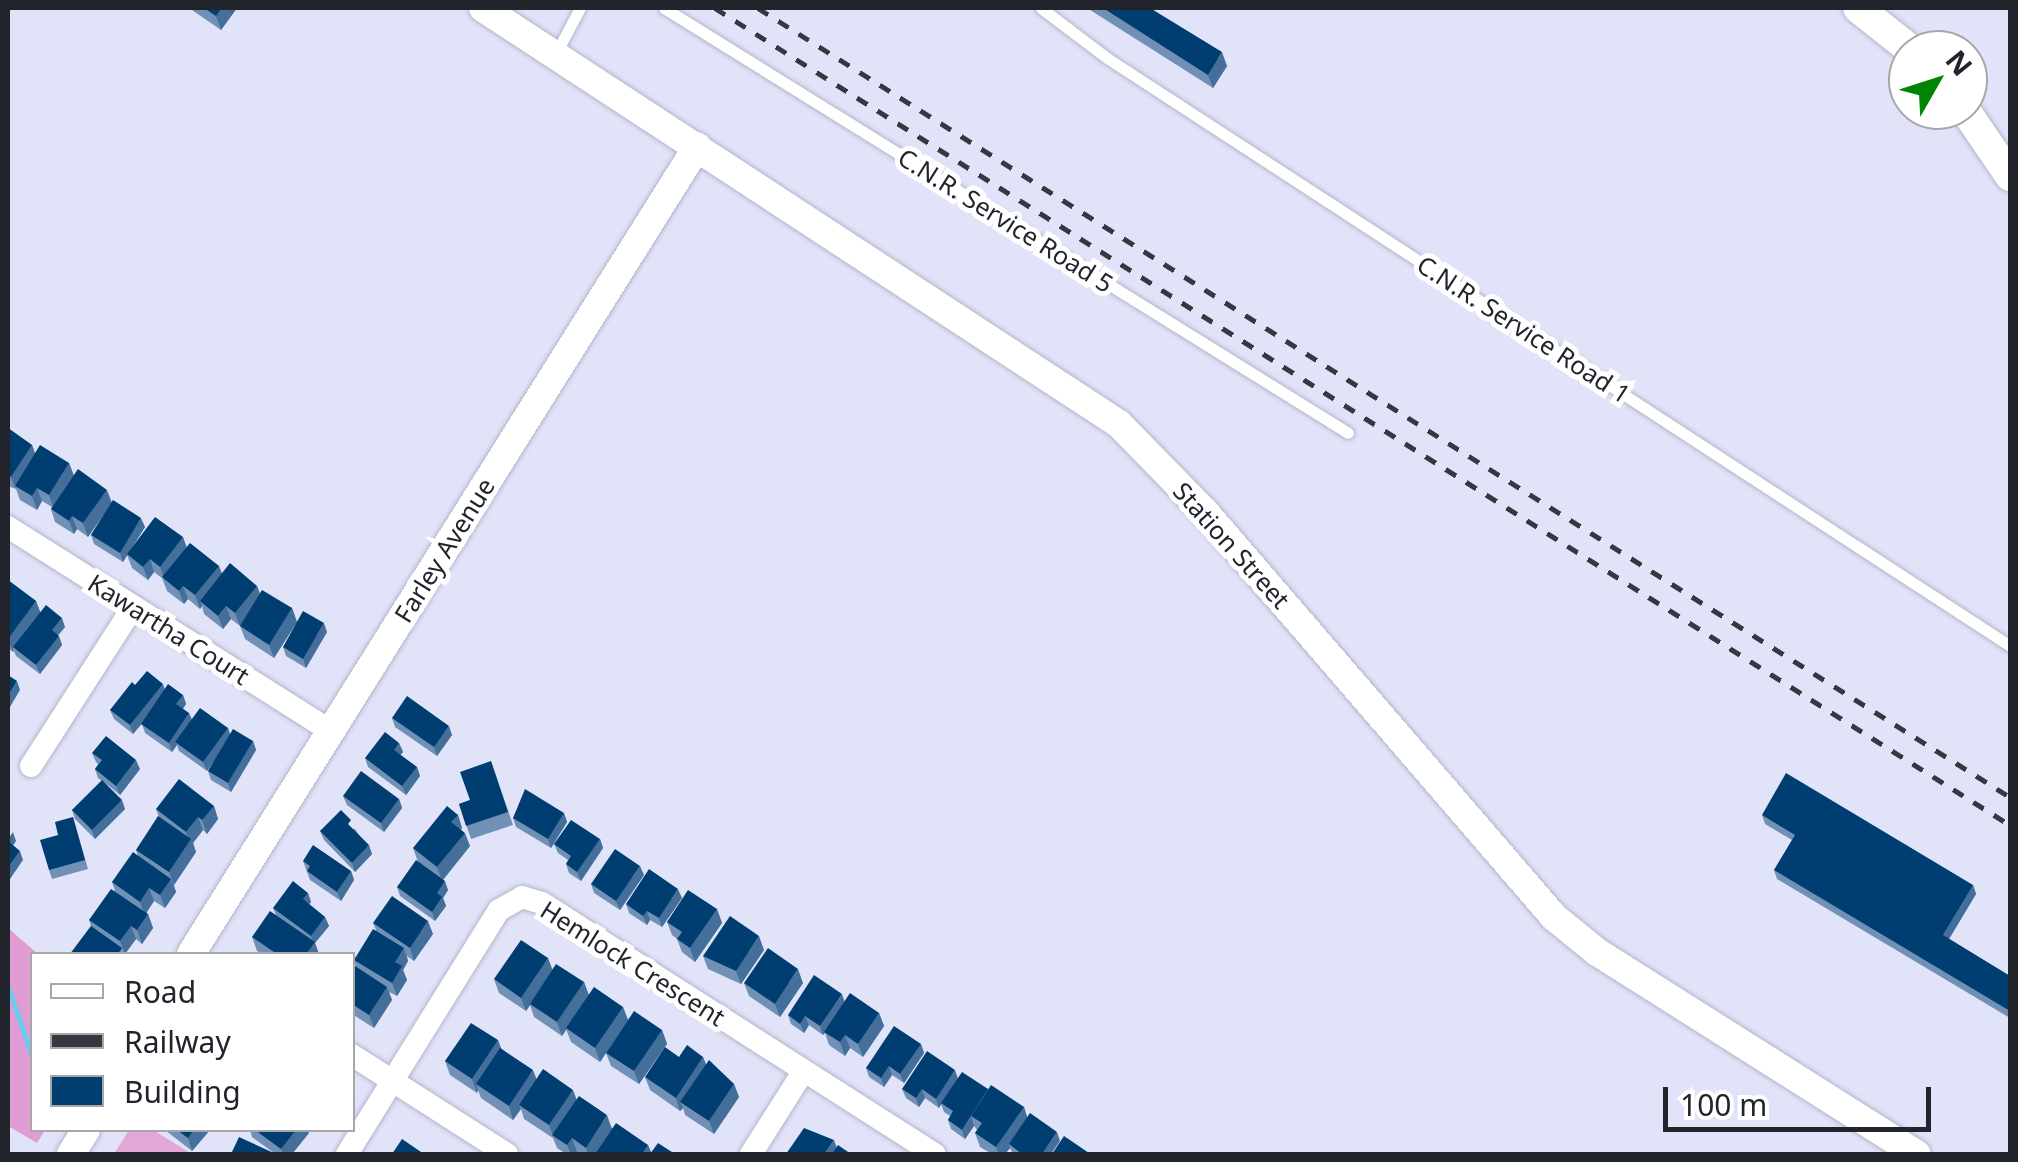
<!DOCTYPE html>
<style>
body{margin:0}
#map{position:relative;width:2018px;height:1162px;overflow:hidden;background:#e1e4f9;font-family:"Noto Sans",sans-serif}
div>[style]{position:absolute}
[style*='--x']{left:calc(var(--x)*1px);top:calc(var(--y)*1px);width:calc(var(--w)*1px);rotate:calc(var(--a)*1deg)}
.green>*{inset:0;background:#e2a7d6}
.forest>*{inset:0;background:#e09dd4}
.stream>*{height:5px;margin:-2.5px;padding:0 2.5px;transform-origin:2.5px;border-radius:2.5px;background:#68ccf1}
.roads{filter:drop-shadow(0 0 2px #b3b6ca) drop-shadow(0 0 2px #b3b6ca)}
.service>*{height:11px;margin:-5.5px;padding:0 5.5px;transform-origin:5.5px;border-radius:5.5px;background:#fff}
.minor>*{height:22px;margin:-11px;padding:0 11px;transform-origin:11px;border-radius:11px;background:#fff}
.tertiary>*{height:28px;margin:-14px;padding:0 14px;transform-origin:14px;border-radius:14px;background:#fff}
.secondary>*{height:30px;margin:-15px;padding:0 15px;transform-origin:15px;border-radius:15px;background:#fff}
.rail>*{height:5px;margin-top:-2.5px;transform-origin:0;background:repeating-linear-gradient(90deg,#363840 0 12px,transparent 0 24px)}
.wall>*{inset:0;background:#7090b5}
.shaded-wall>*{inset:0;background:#446f9a}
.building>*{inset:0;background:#003d71}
span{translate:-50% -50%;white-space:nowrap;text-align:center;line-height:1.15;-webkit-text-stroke:10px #fff;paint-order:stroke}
.street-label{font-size:25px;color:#22242b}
.frame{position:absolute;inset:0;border:10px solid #22242b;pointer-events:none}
.legend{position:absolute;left:30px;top:952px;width:325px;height:180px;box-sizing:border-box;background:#fff;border:2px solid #a7a7aa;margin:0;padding:12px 18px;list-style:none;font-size:30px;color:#22242b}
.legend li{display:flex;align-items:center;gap:20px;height:50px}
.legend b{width:50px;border:2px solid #a7a7aa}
.north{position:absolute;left:1888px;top:30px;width:100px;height:100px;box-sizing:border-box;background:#fff;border:2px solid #a7a7aa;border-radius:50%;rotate:51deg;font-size:28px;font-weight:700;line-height:40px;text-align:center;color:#22242b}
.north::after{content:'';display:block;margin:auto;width:35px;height:45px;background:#008403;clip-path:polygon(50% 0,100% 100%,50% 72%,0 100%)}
.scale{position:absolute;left:1663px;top:1087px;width:268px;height:45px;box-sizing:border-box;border:5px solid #22242b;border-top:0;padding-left:12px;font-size:30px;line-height:35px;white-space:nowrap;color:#22242b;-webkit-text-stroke:8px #fff;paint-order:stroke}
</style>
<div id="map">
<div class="green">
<i style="clip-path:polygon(129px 1130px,153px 1130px,192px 1154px,114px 1154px)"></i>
</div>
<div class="forest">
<i style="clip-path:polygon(8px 928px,38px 954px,32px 954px,32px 1130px,45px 1130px,37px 1143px,8px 1126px)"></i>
</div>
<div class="stream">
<i style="--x:8;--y:987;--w:73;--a:70.8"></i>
</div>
<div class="roads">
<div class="service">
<i style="--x:664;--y:8;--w:805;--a:31.85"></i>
<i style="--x:1041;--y:8;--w:83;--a:37.1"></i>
<i style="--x:1107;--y:58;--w:1078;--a:33.07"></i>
<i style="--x:555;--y:55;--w:53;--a:-62"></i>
</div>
<div class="minor">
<i style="--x:8;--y:527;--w:382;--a:32.3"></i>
<i style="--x:31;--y:766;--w:189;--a:-57.3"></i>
<i style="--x:352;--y:1055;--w:184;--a:32.6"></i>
<i style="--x:347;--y:1154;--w:287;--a:-58.1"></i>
<i style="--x:499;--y:910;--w:26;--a:-29"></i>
<i style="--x:522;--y:897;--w:21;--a:17"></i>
<i style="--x:542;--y:903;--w:466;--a:32.6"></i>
<i style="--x:751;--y:1154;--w:97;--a:-57.6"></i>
</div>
<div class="tertiary">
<i style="--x:483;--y:8;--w:760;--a:33.19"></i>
<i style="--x:1119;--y:424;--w:123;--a:45.7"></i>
<i style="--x:1205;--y:512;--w:535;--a:49.25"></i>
<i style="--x:1554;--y:917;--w:55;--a:39.1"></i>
<i style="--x:1597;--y:952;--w:378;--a:32.3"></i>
<i style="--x:191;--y:954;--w:953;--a:-57.91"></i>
<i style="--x:71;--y:1154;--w:28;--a:-58"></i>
</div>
<div class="secondary">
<i style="--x:1858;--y:8;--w:68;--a:38.4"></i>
<i style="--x:1965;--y:110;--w:80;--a:55.7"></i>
</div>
</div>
<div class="rail">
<i style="--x:715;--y:8;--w:1531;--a:32.25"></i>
<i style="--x:758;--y:8;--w:1480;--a:32.22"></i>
</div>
<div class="wall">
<i style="clip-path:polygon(189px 8px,237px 8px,221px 30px)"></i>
<i style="clip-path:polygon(1087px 8px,1150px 8px,1227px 66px,1213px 88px)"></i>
<i style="clip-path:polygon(8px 428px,32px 445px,35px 453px,69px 463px,74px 476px,145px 527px,131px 549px,183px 537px,186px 548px,219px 566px,222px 574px,257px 586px,260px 594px,292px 608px,297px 622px,274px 658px,245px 639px,240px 626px,231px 619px,223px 629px,204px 614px,202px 606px,200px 609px,188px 599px,184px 604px,167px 591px,162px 578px,154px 572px,148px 580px,132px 568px,127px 555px,123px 562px,94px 544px,91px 535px,103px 515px,88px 537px,77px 529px,74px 534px,55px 522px,51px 509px,52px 507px,42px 501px,37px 510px,20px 500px,16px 489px,8px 486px)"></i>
<i style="clip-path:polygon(8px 580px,36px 601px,40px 612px,65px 627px,58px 635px,62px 645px,40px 674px,16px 656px,14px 651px,13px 652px,8px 648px)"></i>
<i style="clip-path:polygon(327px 632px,306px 668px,286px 656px,283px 647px)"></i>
<i style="clip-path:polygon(135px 685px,165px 689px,183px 695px,186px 704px,183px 709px,189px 713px,192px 720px,228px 728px,230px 735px,253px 741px,256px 750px,231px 792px,211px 780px,208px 771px,215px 759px,207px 771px,179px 751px,177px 745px,172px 752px,145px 733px,142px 724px,133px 734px,114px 719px,110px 710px)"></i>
<i style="clip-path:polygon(392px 718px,452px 735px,437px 756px,395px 727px)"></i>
<i style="clip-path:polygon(399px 743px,403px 752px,400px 755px,417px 767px,420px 776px,406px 795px,368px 767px,365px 758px)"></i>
<i style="clip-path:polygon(92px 753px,140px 769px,120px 795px,104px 782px,125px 809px,95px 839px,75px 819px,72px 810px,102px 781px,98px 778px,95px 769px,98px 764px,96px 762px)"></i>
<i style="clip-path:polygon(491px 761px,513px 825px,471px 839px,459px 804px,470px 800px)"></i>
<i style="clip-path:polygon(343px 796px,399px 799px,402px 808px,384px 832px,347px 805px)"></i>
<i style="clip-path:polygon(214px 806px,218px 819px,207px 834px,203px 830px,193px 843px,196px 852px,174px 885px,176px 892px,165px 908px,154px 901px,146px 913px,148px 914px,153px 928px,142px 944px,136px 939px,125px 954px,70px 954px,91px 926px,89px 920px,115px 891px,112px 882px,138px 856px,136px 850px,159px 817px,156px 809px)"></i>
<i style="clip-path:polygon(564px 813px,567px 822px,551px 848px,516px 827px,513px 818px)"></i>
<i style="clip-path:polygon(458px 815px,462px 828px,461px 830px,470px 846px,443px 880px,448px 890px,443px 898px,446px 906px,435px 921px,400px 896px,397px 887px,418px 862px,413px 848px)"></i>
<i style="clip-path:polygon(1762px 815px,1973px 885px,1976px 894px,1949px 939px,2010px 976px,2010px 1018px,1777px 879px,1774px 870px,1792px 840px,1765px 824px)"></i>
<i style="clip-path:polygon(73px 817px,88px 869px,52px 879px,49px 870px,58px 835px)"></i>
<i style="clip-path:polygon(355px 829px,372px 854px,355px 872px,324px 840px,320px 831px)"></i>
<i style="clip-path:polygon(600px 839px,603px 848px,581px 881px,569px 873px,566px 864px,568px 860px,558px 853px,554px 844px)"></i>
<i style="clip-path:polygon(303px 861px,351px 871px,354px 880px,341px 901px,310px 880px)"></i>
<i style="clip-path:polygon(644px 875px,620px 910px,594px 893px,591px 884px)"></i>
<i style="clip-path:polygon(308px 893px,311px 902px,309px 904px,325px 917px,329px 926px,315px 943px,319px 954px,262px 954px,257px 951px,252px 937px,276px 915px,273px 908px)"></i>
<i style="clip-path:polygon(682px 898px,662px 927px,650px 920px,647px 925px,629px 913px,626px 904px)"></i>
<i style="clip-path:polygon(717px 909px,722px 923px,695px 962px,682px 952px,677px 939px,672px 935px,667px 922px)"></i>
<i style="clip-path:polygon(373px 923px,433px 934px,414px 961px,407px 956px,408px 961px,403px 970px,407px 980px,397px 996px,389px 992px,392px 1000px,374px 1028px,352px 1014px,352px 964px,356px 967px,354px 960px,376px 930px)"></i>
<i style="clip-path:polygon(764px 950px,741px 984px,708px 969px,703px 956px)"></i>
<i style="clip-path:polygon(548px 958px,552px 970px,584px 982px,589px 995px,623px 1007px,628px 1020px,600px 1062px,571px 1042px,566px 1029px,562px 1036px,534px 1017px,530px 1005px,526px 1011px,499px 993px,494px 979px)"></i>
<i style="clip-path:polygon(744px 983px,803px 983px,780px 1017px,749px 996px)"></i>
<i style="clip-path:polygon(845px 1002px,879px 1013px,884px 1026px,863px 1057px,850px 1048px,845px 1056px,829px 1045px,825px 1033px,823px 1035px,809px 1025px,804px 1033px,791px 1024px,788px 1015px)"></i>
<i style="clip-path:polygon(662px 1030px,667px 1044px,639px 1084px,611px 1066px,606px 1053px)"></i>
<i style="clip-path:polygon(498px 1040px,501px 1048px,536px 1080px,576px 1099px,612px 1128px,648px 1145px,651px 1153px,675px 1154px,581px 1154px,577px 1152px,575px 1154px,566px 1154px,557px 1148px,553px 1138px,524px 1119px,521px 1109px,513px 1120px,481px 1098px,478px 1090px,477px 1093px,450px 1075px,445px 1061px)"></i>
<i style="clip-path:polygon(921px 1044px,924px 1053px,904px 1083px,892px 1075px,884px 1087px,869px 1077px,866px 1068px)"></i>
<i style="clip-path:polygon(679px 1057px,703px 1057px,706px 1064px,734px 1084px,739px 1097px,714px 1134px,685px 1115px,683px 1108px,680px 1111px,650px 1090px,645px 1077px)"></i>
<i style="clip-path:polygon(958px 1078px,988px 1089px,1024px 1107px,1027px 1117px,1051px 1154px,1013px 1154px,1010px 1148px,1005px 1154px,992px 1154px,980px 1147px,975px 1133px,977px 1130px,974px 1126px,965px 1139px,951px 1129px,948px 1120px,950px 1116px,944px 1112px,941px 1104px,939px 1108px,925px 1098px,919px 1107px,906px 1098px,902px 1089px)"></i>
<i style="clip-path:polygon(165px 1130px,210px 1130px,192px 1151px)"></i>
<i style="clip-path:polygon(250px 1130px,308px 1130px,309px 1133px,292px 1154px,231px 1154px,274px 1153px,252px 1137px)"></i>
</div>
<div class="shaded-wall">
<i style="clip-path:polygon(222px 8px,237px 8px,221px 30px,216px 16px)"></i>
<i style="clip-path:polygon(1222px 52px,1227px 66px,1213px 88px,1208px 75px)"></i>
<i style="clip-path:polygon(32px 445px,37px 459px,15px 486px,16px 490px,11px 477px)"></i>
<i style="clip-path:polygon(69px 463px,74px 476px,54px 509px,49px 495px)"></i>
<i style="clip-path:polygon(37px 488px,42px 501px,37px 510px,32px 496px)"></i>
<i style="clip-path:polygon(107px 490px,112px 503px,88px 537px,83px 523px)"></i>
<i style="clip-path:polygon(72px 516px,77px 529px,74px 534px,69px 521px)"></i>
<i style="clip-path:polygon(141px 518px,145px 527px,123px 562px,120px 553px)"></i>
<i style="clip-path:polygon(183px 537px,188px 551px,165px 580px,160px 567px)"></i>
<i style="clip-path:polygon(150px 559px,154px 572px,148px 580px,143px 567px)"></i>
<i style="clip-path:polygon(219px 566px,224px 579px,200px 601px,202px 606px,200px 609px,195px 595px)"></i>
<i style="clip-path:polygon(183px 586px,188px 599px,184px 604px,179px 591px)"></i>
<i style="clip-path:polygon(257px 586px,262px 599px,240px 626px,235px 613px)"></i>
<i style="clip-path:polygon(36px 601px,41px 614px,13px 647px,13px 652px,8px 639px)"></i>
<i style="clip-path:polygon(226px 606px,231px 619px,223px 629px,218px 616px)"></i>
<i style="clip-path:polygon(292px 608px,297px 622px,274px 658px,269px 645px)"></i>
<i style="clip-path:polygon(62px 618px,65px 627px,55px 639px,52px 630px)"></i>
<i style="clip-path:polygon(324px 623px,327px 632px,306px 668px,303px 659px)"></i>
<i style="clip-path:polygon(59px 636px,62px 645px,40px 674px,36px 665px)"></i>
<i style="clip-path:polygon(17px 681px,20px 690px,10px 707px,8px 696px)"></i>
<i style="clip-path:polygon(163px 684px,166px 693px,133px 734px,130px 725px)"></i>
<i style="clip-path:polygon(183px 695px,186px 704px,180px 713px,176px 704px)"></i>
<i style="clip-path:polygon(189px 713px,193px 722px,175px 742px,177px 745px,172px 752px,169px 743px)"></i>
<i style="clip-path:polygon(449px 726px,452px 735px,437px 756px,434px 747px)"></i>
<i style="clip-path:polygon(228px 728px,231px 737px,207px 771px,203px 762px)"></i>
<i style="clip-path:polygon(253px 741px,256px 750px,231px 792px,228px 783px)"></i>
<i style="clip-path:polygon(399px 743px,403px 752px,397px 759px,394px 750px)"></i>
<i style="clip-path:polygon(136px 760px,140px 769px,120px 795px,116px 786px)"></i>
<i style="clip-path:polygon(417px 767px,420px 776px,406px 795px,402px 786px)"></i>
<i style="clip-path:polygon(399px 799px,402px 808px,384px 832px,381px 823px)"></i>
<i style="clip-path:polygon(122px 800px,125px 809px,95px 839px,92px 830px)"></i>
<i style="clip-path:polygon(214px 806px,218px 819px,207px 834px,202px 820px)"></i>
<i style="clip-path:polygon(564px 813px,567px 822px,551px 848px,548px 839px)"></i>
<i style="clip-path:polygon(458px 815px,462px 828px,456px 835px,451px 822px)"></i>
<i style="clip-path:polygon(198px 817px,203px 830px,193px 843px,196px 852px,174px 885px,169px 872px,189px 842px,186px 832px)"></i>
<i style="clip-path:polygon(13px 832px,16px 841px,10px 850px,8px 839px)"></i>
<i style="clip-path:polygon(465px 833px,470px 846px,442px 881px,437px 867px)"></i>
<i style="clip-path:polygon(600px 839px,603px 848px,581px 881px,577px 872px)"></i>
<i style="clip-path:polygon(369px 845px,372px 854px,355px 872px,352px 863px)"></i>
<i style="clip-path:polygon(20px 851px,23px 860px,8px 882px,8px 868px)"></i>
<i style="clip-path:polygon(640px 866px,644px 875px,620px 910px,616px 901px)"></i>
<i style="clip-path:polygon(351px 871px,354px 880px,341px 901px,337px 892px)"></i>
<i style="clip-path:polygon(171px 879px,176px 892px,165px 908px,160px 895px)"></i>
<i style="clip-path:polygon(445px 881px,448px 890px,443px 898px,446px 906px,435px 921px,432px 912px,437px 893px)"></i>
<i style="clip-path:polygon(1973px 885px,1976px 894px,1946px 944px,1943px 935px)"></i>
<i style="clip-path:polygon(149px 888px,154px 901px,145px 915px,140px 902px)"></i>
<i style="clip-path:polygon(678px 889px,682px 898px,662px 927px,659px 918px)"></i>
<i style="clip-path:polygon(308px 893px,311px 902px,306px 908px,303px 899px)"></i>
<i style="clip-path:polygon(717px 909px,722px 923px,695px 962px,690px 948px)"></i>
<i style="clip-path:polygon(647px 911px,650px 920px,647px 925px,643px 916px)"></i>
<i style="clip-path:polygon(148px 914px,153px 928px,142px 944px,137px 930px)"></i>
<i style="clip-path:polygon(325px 917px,329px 926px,315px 943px,319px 954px,306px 954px,313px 944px,311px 936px)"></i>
<i style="clip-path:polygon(428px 921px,433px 934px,414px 961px,410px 948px)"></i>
<i style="clip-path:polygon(131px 926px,136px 939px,125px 954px,120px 941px)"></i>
<i style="clip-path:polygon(759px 936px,764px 950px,741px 984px,736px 971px)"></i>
<i style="clip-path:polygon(404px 948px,408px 961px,403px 970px,407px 980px,397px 996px,392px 983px,395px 962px)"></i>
<i style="clip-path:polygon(548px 958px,553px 971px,526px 1011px,521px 998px)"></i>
<i style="clip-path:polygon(798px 969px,803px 983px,780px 1017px,775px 1004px)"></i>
<i style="clip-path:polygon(584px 982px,589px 996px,562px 1036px,557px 1022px)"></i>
<i style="clip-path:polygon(387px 987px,392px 1000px,374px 1028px,369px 1015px)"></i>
<i style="clip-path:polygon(842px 994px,845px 1003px,823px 1035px,820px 1026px)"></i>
<i style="clip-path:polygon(623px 1007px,628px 1020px,600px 1062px,595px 1048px)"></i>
<i style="clip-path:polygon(879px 1013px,884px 1026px,863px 1057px,858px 1044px)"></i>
<i style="clip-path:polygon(805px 1016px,809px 1025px,804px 1033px,800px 1024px)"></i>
<i style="clip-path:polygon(662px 1030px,667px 1044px,639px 1084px,634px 1071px)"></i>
<i style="clip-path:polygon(845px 1035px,850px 1048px,845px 1056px,840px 1042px)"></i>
<i style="clip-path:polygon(498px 1040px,503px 1054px,476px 1084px,478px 1090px,477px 1093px,472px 1079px)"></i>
<i style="clip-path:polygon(921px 1044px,924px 1053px,904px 1083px,900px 1074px)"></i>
<i style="clip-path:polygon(703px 1057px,708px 1070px,680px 1102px,683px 1108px,680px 1111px,676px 1098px)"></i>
<i style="clip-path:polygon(889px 1066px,892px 1075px,884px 1087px,881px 1078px)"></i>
<i style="clip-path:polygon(533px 1070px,538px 1083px,519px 1105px,521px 1109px,513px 1120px,509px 1106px)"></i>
<i style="clip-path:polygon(955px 1070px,958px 1079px,939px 1108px,936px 1099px)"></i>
<i style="clip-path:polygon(734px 1084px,739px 1097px,714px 1134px,709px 1121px)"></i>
<i style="clip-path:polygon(922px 1089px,925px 1098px,919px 1107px,916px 1098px)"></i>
<i style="clip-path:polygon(573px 1090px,578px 1103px,553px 1135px,549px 1125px)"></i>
<i style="clip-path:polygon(1024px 1107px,1028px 1120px,1009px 1144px,1010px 1148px,1005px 1154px,999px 1154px,996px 1147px)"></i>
<i style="clip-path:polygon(607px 1115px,612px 1129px,595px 1154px,588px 1154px,586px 1148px)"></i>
<i style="clip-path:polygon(971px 1117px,974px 1126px,965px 1139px,962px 1130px)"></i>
<i style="clip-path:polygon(194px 1130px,210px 1130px,192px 1151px,188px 1138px)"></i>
<i style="clip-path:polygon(296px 1130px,308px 1130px,309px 1133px,292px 1154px,283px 1154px,281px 1149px)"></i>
<i style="clip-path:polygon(1057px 1132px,1060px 1141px,1051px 1154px,1042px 1154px)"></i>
<i style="clip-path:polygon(572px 1138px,577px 1152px,575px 1154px,571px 1154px,567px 1145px)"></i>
<i style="clip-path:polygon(834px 1140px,839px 1154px,824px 1154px)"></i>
<i style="clip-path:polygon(648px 1145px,652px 1154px,642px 1154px)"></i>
</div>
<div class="building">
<i style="clip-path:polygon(204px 8px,222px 8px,216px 16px)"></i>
<i style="clip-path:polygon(1103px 8px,1150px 8px,1222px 52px,1208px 75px)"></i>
<i style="clip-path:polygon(8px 428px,32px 445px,11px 477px,8px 475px)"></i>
<i style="clip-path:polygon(40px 445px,69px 463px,49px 495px,37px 488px,32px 496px,15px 486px)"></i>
<i style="clip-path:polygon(78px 469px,107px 490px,83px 523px,72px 516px,69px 521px,51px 509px)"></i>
<i style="clip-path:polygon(113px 500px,141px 518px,120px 553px,91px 535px)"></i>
<i style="clip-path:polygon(155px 517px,183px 537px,160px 567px,150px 559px,143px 567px,127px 554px)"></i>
<i style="clip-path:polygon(190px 543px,219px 566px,195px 595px,183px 586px,179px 591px,162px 577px)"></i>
<i style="clip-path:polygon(230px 563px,257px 586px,235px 613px,226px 606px,218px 616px,200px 601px)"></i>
<i style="clip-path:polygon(8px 580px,36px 601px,8px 639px)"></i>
<i style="clip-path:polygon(262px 590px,292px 608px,269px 645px,240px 626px)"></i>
<i style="clip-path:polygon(46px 605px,62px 618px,52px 630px,59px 636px,36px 665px,13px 647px)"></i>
<i style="clip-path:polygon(303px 611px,324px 623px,303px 659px,283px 647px)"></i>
<i style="clip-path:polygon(147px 671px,163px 684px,130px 725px,110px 710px,132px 682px,135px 685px)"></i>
<i style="clip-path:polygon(8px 675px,17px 681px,8px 696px)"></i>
<i style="clip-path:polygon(168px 684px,183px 695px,176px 704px,189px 713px,169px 743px,141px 724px)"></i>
<i style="clip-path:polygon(407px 696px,449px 726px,434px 747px,392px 718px)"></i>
<i style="clip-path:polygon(200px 708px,228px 728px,203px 762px,175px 742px)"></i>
<i style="clip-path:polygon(233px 729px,253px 741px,228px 783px,208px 771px)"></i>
<i style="clip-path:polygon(385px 732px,399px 743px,394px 750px,417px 767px,402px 786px,365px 758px)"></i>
<i style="clip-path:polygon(106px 736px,136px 760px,116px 786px,95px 769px,102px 760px,92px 753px)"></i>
<i style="clip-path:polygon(491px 761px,508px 812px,466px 826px,459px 804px,470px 800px,460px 772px)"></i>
<i style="clip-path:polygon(361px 771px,399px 799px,381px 823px,343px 796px)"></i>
<i style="clip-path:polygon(1786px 773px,1973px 885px,1943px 935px,2010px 976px,2010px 1011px,1774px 870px,1795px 835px,1762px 815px)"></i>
<i style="clip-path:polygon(179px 779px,214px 806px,202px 820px,198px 817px,186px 832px,156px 809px)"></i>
<i style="clip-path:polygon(102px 780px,122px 800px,92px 830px,72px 810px)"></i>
<i style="clip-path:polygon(525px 789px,564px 813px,548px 839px,513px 818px)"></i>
<i style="clip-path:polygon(447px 806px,458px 815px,451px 822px,465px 833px,437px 867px,413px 848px)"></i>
<i style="clip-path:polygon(341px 810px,351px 820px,348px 824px,369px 845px,352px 863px,320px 831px)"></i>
<i style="clip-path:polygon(158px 816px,191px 839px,169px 872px,136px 850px)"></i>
<i style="clip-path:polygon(73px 817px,85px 860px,49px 870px,40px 840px,58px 835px,55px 822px)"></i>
<i style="clip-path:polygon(571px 820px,600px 839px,577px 872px,566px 864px,571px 856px,554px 844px)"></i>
<i style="clip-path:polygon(8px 841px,20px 851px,8px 868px)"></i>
<i style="clip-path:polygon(313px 845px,351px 871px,337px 892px,307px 871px,310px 866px,303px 861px)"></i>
<i style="clip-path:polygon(615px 849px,640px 866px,616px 901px,591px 884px)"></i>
<i style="clip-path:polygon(133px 852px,171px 879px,160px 895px,149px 888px,140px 902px,112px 882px)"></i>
<i style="clip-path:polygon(416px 860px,445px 881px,437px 893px,442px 897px,432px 912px,397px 887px)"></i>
<i style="clip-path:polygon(649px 869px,678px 889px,659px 918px,647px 911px,643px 916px,626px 904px)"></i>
<i style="clip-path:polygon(293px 881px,308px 893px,303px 899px,325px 917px,311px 936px,273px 908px)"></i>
<i style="clip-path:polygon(111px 889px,148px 914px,137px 930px,131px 926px,120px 941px,89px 920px)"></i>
<i style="clip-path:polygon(688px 890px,717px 909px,690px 948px,677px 939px,682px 932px,667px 922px)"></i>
<i style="clip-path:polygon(392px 896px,428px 921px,410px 948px,373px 923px)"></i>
<i style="clip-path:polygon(270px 911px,315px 942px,306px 954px,277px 954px,252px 937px)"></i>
<i style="clip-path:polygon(730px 916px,759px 936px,736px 971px,703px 956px)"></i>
<i style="clip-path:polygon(91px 926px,122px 948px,118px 954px,70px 954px)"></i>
<i style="clip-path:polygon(373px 929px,404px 948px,395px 962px,402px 966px,392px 983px,354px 960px)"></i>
<i style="clip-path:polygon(521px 940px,548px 958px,521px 998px,494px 979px)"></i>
<i style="clip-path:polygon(768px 948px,798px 969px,775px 1004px,744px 983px)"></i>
<i style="clip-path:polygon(352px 964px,387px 987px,369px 1015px,352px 1004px)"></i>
<i style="clip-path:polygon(556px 964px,584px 982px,557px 1022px,530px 1004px)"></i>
<i style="clip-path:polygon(814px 975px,842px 994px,820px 1026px,805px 1016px,800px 1024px,788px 1015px)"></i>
<i style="clip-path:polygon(594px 987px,623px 1007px,595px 1048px,566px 1028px)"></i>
<i style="clip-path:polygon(850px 993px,879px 1013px,858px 1044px,845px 1035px,840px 1042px,824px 1032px)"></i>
<i style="clip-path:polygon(634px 1011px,662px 1030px,634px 1071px,606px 1053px)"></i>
<i style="clip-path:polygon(471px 1023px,498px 1040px,472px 1079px,445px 1061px)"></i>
<i style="clip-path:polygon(894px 1026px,921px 1044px,900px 1074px,889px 1066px,881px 1078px,866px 1068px)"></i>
<i style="clip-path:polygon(687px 1045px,703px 1057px,676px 1098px,645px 1077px,665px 1047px,679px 1057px)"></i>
<i style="clip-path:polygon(500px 1048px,533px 1070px,509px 1106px,476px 1084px)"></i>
<i style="clip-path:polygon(927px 1051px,955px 1070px,936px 1099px,922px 1089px,916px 1098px,902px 1089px)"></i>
<i style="clip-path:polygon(709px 1060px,734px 1084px,709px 1121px,680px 1102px)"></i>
<i style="clip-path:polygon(543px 1069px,573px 1090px,549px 1125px,519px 1105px)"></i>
<i style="clip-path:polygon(962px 1072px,988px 1089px,962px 1130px,948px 1120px,953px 1111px,941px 1103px)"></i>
<i style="clip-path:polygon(991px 1085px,1024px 1107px,996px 1147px,975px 1133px,982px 1123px,971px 1116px)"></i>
<i style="clip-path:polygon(579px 1096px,607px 1115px,586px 1148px,572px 1138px,567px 1145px,552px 1135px)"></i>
<i style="clip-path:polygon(1030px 1113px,1057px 1132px,1042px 1154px,1022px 1154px,1009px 1144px)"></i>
<i style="clip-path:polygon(616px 1123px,648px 1145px,642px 1154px,595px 1154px)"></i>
<i style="clip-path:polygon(804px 1128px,834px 1140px,824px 1154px,786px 1154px)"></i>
<i style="clip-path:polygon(177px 1130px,194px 1130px,188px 1138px)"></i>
<i style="clip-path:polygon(255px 1130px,296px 1130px,281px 1149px)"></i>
<i style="clip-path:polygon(1064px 1136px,1089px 1153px,1088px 1154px,1052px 1154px)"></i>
<i style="clip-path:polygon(239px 1137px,276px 1154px,231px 1154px)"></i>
<i style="clip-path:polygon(402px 1139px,424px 1154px,392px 1154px)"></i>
<i style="clip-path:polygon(658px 1143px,675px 1154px,650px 1154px)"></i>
<i style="clip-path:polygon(838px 1145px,851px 1154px,832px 1154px)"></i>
</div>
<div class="street-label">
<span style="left:1006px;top:220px;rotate:32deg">C.N.R. Service Road 5</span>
<span style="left:1524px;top:329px;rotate:33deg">C.N.R. Service Road 1</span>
<span style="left:1232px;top:545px;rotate:48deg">Station Street</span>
<span style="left:444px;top:550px;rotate:-58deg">Farley Avenue</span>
<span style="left:169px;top:629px;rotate:32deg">Kawartha Court</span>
<span style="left:633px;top:963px;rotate:32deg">Hemlock Crescent</span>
</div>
<div class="frame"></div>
<ul class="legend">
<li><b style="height:12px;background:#fff"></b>Road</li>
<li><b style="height:12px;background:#363840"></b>Railway</li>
<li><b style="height:28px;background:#003d71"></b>Building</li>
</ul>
<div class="north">N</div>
<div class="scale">100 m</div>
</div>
